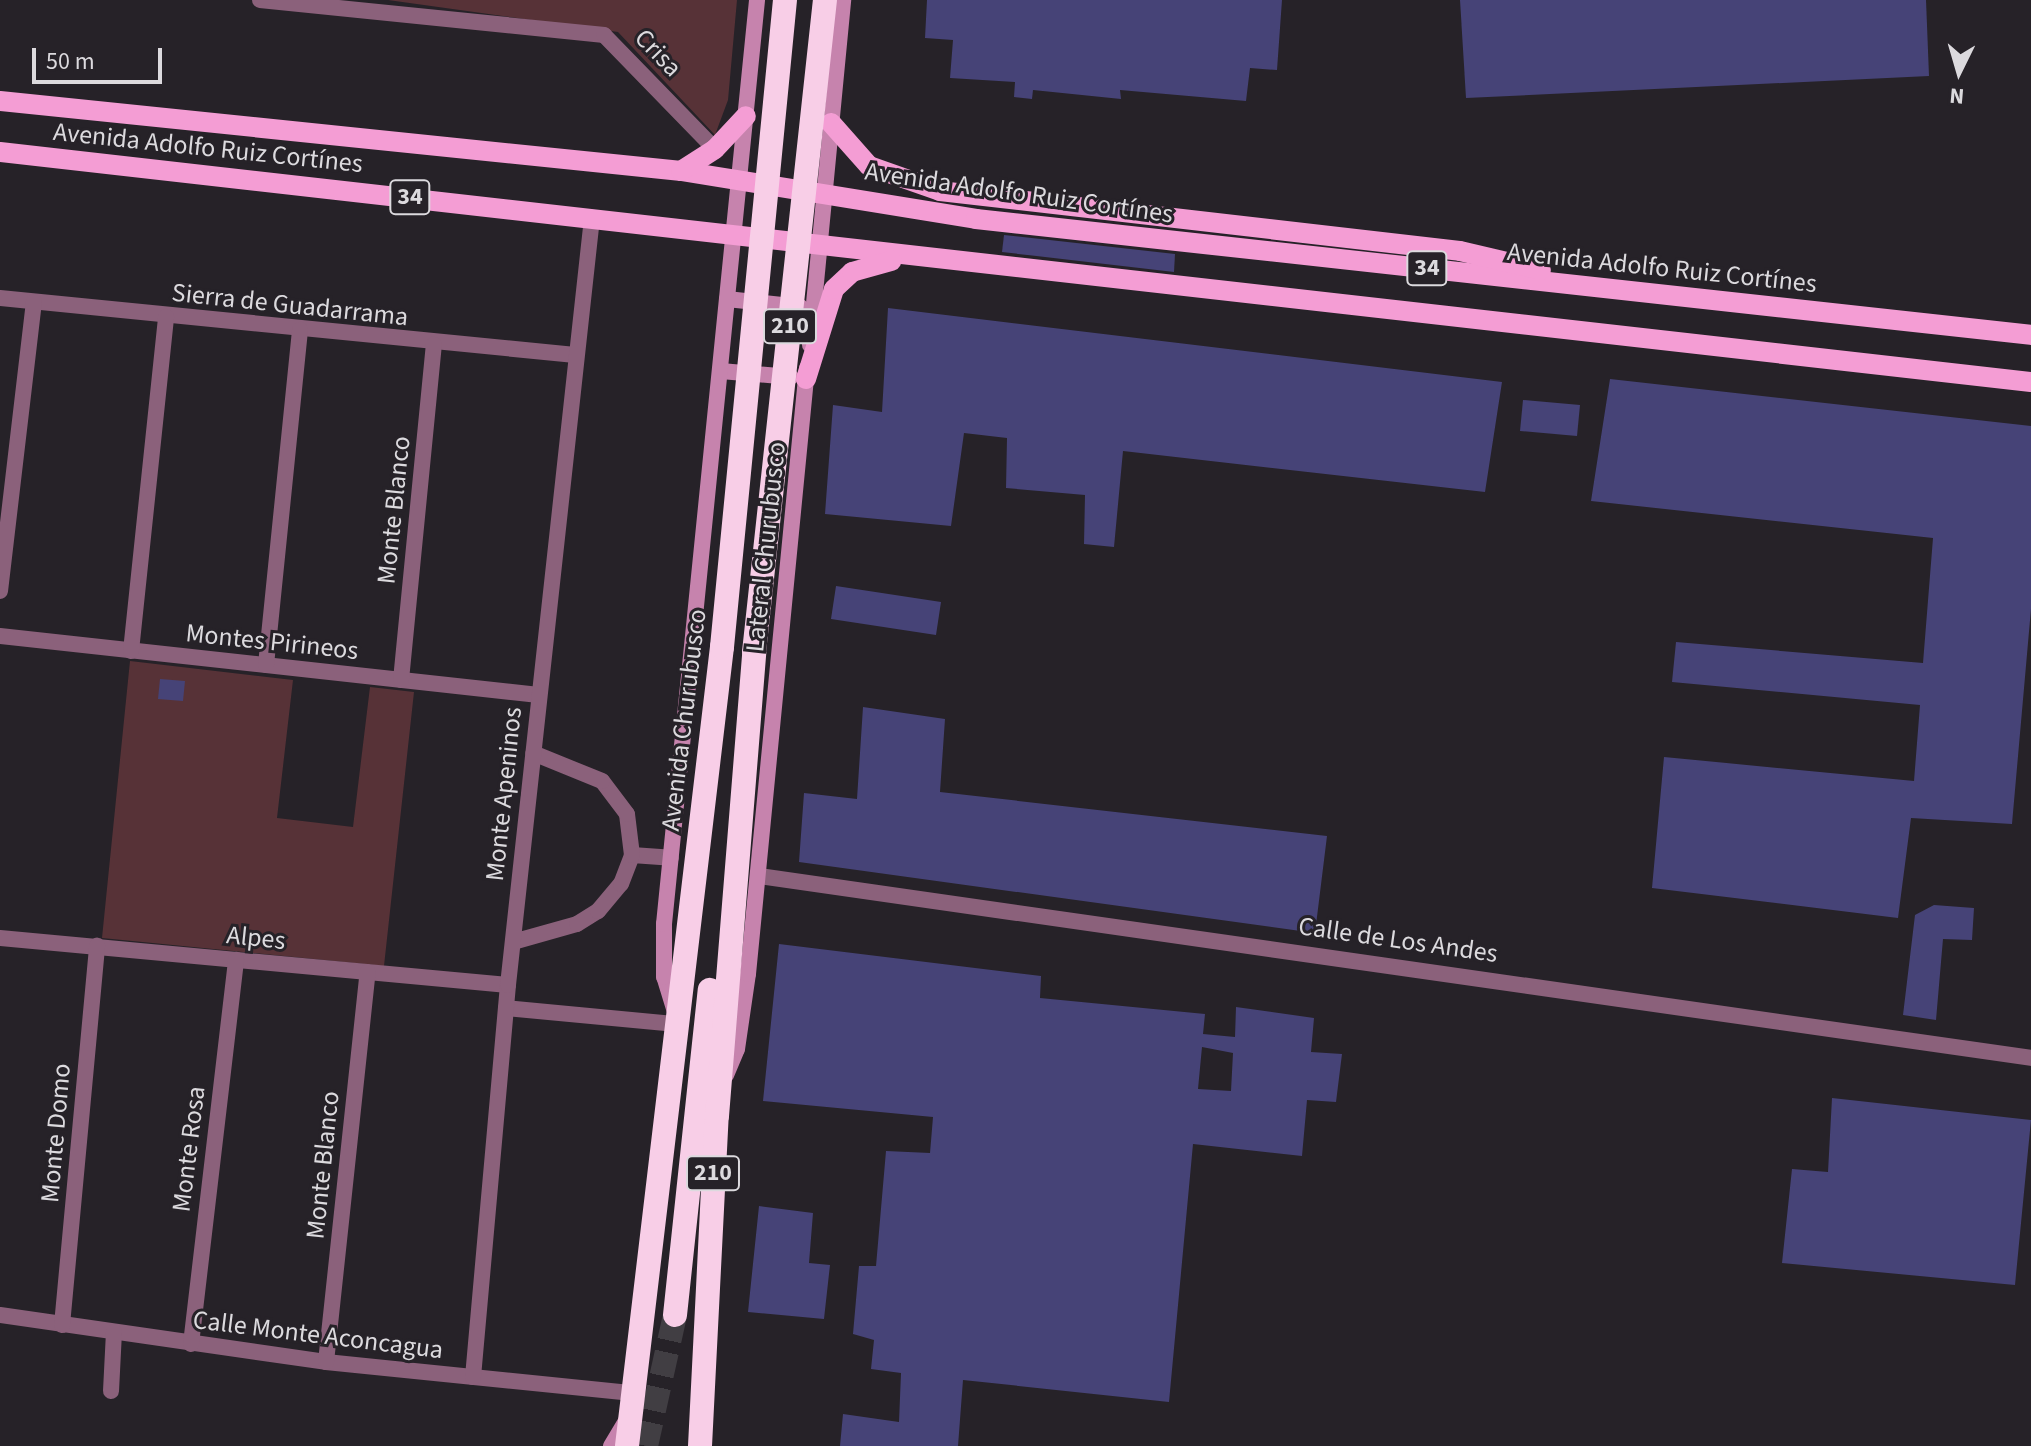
<!DOCTYPE html>
<meta charset="utf-8">
<style>
body{margin:0}
#map{position:relative;width:2031px;height:1446px;overflow:hidden;background:#262228;font-family:"Source Sans 3",sans-serif}
div>[style]{position:absolute}
[style*='--x']{left:calc(var(--x)*1px);top:calc(var(--y)*1px);width:calc(var(--w)*1px);rotate:calc(var(--a)*1deg)}
.green>*{inset:0;background:#573237}
.building>*{inset:0;background:#464377}
.highway-tunnel>*{height:24px;margin-top:-12px;transform-origin:0;background:repeating-linear-gradient(90deg,#413e43 0 24px,transparent 0 36px)}
.street>*{height:16px;margin:-8px;padding:0 8px;transform-origin:8px;border-radius:8px;background:#8b617b}
.secondary>*{height:16px;margin:-8px;padding:0 8px;transform-origin:8px;border-radius:8px;background:#c683ad}
.primary>*{height:20px;margin:-10px;padding:0 10px;transform-origin:10px;border-radius:10px;background:#f49dd4}
.highway>*{height:24px;margin:-12px;padding:0 12px;transform-origin:12px;border-radius:12px;background:#f8cee7}
span{translate:-50% -50%;white-space:nowrap;text-align:center;line-height:1.15;-webkit-text-stroke:6px #262228;paint-order:stroke}
.shield-label span{padding:2px 6px;background:#262228;border:2px solid;border-radius:6px;-webkit-text-stroke-width:0}
.shield-label{font-size:24px;color:#dcdade;font-weight:700}
.street-label{font-size:26px;color:#dcdade}
.north{position:absolute;left:1919px;top:32px;width:80px;height:80px;-webkit-text-stroke:6px #262228;paint-order:stroke;rotate:185deg;font-size:22px;font-weight:700;line-height:32px;text-align:center;color:#dcdade}
.north::after{content:'';display:block;margin:auto;width:28px;height:36px;background:#dcdade;clip-path:polygon(50% 0,100% 100%,50% 72%,0 100%)}
.scale{position:absolute;left:32px;top:48px;width:130px;height:36px;box-sizing:border-box;border:4px solid #dcdade;border-top:0;padding-left:10px;font-size:24px;line-height:28px;white-space:nowrap;color:#dcdade;-webkit-text-stroke:6px #262228;paint-order:stroke}
</style>
<div id="map">
<div class="green">
<i style="clip-path:polygon(388px 0,737px 0,728px 100px,715px 135px,618px 32px)"></i>
<i style="clip-path:polygon(130px 661px,293px 680px,277px 818px,353px 827px,370px 687px,414px 692px,384px 966px,102px 938px)"></i>
</div>
<div class="building">
<i style="clip-path:polygon(927px 0,1282px 0,1277px 70px,1250px 68px,1246px 101px,1120px 90px,1121px 99px,1033px 90px,1032px 99px,1014px 97px,1015px 82px,950px 78px,953px 40px,925px 38px)"></i>
<i style="clip-path:polygon(1460px 0,1926px 0,1929px 76px,1466px 98px)"></i>
<i style="clip-path:polygon(1004px 235px,1175px 254px,1174px 272px,1002px 252px)"></i>
<i style="clip-path:polygon(888px 308px,1502px 382px,1485px 492px,1123px 451px,1114px 547px,1084px 544px,1085px 495px,1006px 488px,1007px 438px,964px 433px,951px 526px,825px 514px,833px 405px,882px 412px)"></i>
<i style="clip-path:polygon(1610px 379px,2031px 426px,2031px 609px,2012px 824px,1911px 818px,1898px 918px,1652px 888px,1664px 757px,1914px 781px,1920px 705px,1672px 682px,1676px 642px,1923px 663px,1933px 538px,1591px 501px)"></i>
<i style="clip-path:polygon(1523px 400px,1580px 405px,1577px 436px,1520px 431px)"></i>
<i style="clip-path:polygon(836px 586px,941px 602px,936px 635px,831px 619px)"></i>
<i style="clip-path:polygon(160px 679px,185px 681px,183px 701px,158px 699px)"></i>
<i style="clip-path:polygon(863px 707px,945px 719px,940px 792px,1327px 836px,1315px 933px,799px 862px,804px 793px,857px 799px)"></i>
<i style="clip-path:polygon(1934px 905px,1974px 908px,1972px 940px,1943px 939px,1936px 1020px,1903px 1015px,1915px 915px)"></i>
<i style="clip-path:polygon(evenodd,779px 944px,1041px 976px,1040px 998px,1205px 1014px,1203px 1034px,1235px 1037px,1236px 1007px,1314px 1018px,1311px 1052px,1342px 1054px,1336px 1102px,1307px 1100px,1302px 1156px,1193px 1144px,1169px 1402px,963px 1380px,958px 1446px,840px 1446px,843px 1414px,899px 1422px,901px 1373px,871px 1369px,874px 1340px,853px 1334px,859px 1266px,876px 1266px,886px 1151px,930px 1153px,933px 1117px,763px 1101px,779px 944px,1202px 1047px,1233px 1053px,1231px 1091px,1198px 1089px,1202px 1047px)"></i>
<i style="clip-path:polygon(1832px 1098px,2031px 1120px,2015px 1285px,1782px 1263px,1792px 1169px,1828px 1172px)"></i>
<i style="clip-path:polygon(759px 1206px,813px 1213px,809px 1263px,830px 1265px,824px 1319px,748px 1312px)"></i>
</div>
<div class="highway-tunnel">
<i style="--x:646;--y:1446;--w:134;--a:-77.5"></i>
</div>
<div class="street">
<i style="--x:260;--y:0;--w:346;--a:5.8"></i>
<i style="--x:604;--y:35;--w:159;--a:45.8"></i>
<i style="--x:0;--y:298;--w:578;--a:5.66"></i>
<i style="--x:0;--y:591;--w:291;--a:-83.3"></i>
<i style="--x:0;--y:636;--w:542;--a:6.25"></i>
<i style="--x:131;--y:651;--w:336;--a:-84"></i>
<i style="--x:266;--y:665;--w:337;--a:-84.2"></i>
<i style="--x:401;--y:680;--w:337;--a:-84.4"></i>
<i style="--x:632;--y:855;--w:39;--a:4"></i>
<i style="--x:759;--y:876;--w:1285;--a:8.14"></i>
<i style="--x:0;--y:938;--w:510;--a:5.29"></i>
<i style="--x:513;--y:942;--w:66;--a:-15.7"></i>
<i style="--x:577;--y:924;--w:25;--a:-32"></i>
<i style="--x:598;--y:911;--w:35;--a:-50"></i>
<i style="--x:621;--y:884;--w:31;--a:-69"></i>
<i style="--x:632;--y:855;--w:41;--a:-97"></i>
<i style="--x:627;--y:814;--w:41;--a:-127.1"></i>
<i style="--x:602;--y:781;--w:74;--a:-157.9"></i>
<i style="--x:506;--y:1008;--w:171;--a:5.4"></i>
<i style="--x:0;--y:1315;--w:329;--a:8.2"></i>
<i style="--x:326;--y:1362;--w:308;--a:5.8"></i>
<i style="--x:62;--y:1325;--w:381;--a:-84.7"></i>
<i style="--x:191;--y:1344;--w:387;--a:-83.3"></i>
<i style="--x:326;--y:1362;--w:392;--a:-83.9"></i>
<i style="--x:473;--y:1377;--w:394;--a:-84.9"></i>
<i style="--x:508;--y:985;--w:772;--a:-83.75"></i>
<i style="--x:111;--y:1391;--w:59;--a:-87.1"></i>
</div>
<div class="secondary">
<i style="--x:727;--y:299;--w:74;--a:6.2"></i>
<i style="--x:810;--y:345;--w:347;--a:-84.5"></i>
<i style="--x:721;--y:371;--w:70;--a:4.9"></i>
<i style="--x:675;--y:1012;--w:37;--a:-107"></i>
<i style="--x:664;--y:977;--w:53;--a:-90"></i>
<i style="--x:664;--y:924;--w:929;--a:-84.25"></i>
<i style="--x:726;--y:1075;--w:28;--a:-67"></i>
<i style="--x:737;--y:1049;--w:76;--a:-81.7"></i>
<i style="--x:748;--y:974;--w:609;--a:-84.44"></i>
<i style="--x:611;--y:1446;--w:31;--a:-59"></i>
</div>
<div class="primary">
<i style="--x:0;--y:101;--w:685;--a:5.87"></i>
<i style="--x:681;--y:171;--w:299;--a:9.2"></i>
<i style="--x:976;--y:219;--w:1061;--a:6.27"></i>
<i style="--x:831;--y:123;--w:57;--a:48.5"></i>
<i style="--x:869;--y:166;--w:75;--a:19.4"></i>
<i style="--x:940;--y:191;--w:523;--a:6.58"></i>
<i style="--x:1460;--y:251;--w:83;--a:13.2"></i>
<i style="--x:0;--y:152;--w:2044;--a:6.46"></i>
<i style="--x:681;--y:171;--w:40;--a:-32.9"></i>
<i style="--x:715;--y:149;--w:45;--a:-46.8"></i>
<i style="--x:806;--y:379;--w:94;--a:-72.7"></i>
<i style="--x:834;--y:289;--w:25;--a:-43"></i>
<i style="--x:852;--y:272;--w:41;--a:-15.8"></i>
</div>
<div class="highway">
<i style="--x:675;--y:1315;--w:327;--a:-83.9"></i>
<i style="--x:627;--y:1446;--w:805;--a:-83.22"></i>
<i style="--x:722;--y:647;--w:650;--a:-84.44"></i>
<i style="--x:700;--y:1446;--w:330;--a:-87.1"></i>
<i style="--x:717;--y:1116;--w:465;--a:-85.4"></i>
<i style="--x:754;--y:652;--w:656;--a:-83.79"></i>
</div>
<div class="shield-label">
<span style="left:410px;top:197px">34</span>
<span style="left:1427px;top:268px">34</span>
<span style="left:790px;top:326px">210</span>
<span style="left:713px;top:1173px">210</span>
</div>
<div class="street-label">
<span style="left:658px;top:53px;rotate:46deg">Crisa</span>
<span style="left:208px;top:148px;rotate:6deg">Avenida Adolfo Ruiz Cortínes</span>
<span style="left:1019px;top:193px;rotate:8deg">Avenida Adolfo Ruiz Cortínes</span>
<span style="left:1662px;top:268px;rotate:6deg">Avenida Adolfo Ruiz Cortínes</span>
<span style="left:290px;top:305px;rotate:6deg">Sierra de Guadarrama</span>
<span style="left:394px;top:510px;rotate:-84deg">Monte Blanco</span>
<span style="left:766px;top:547px;rotate:-84deg">Lateral Churubusco</span>
<span style="left:272px;top:642px;rotate:6deg">Montes Pirineos</span>
<span style="left:684px;top:720px;rotate:-83deg">Avenida Churubusco</span>
<span style="left:504px;top:794px;rotate:-84deg">Monte Apeninos</span>
<span style="left:256px;top:938px;rotate:6deg">Alpes</span>
<span style="left:1398px;top:940px;rotate:8deg">Calle de Los Andes</span>
<span style="left:56px;top:1133px;rotate:-85deg">Monte Domo</span>
<span style="left:189px;top:1149px;rotate:-83deg">Monte Rosa</span>
<span style="left:323px;top:1165px;rotate:-84deg">Monte Blanco</span>
<span style="left:318px;top:1335px;rotate:7deg">Calle Monte Aconcagua</span>
</div>
<div class="north">N</div>
<div class="scale">50 m</div>
</div>
